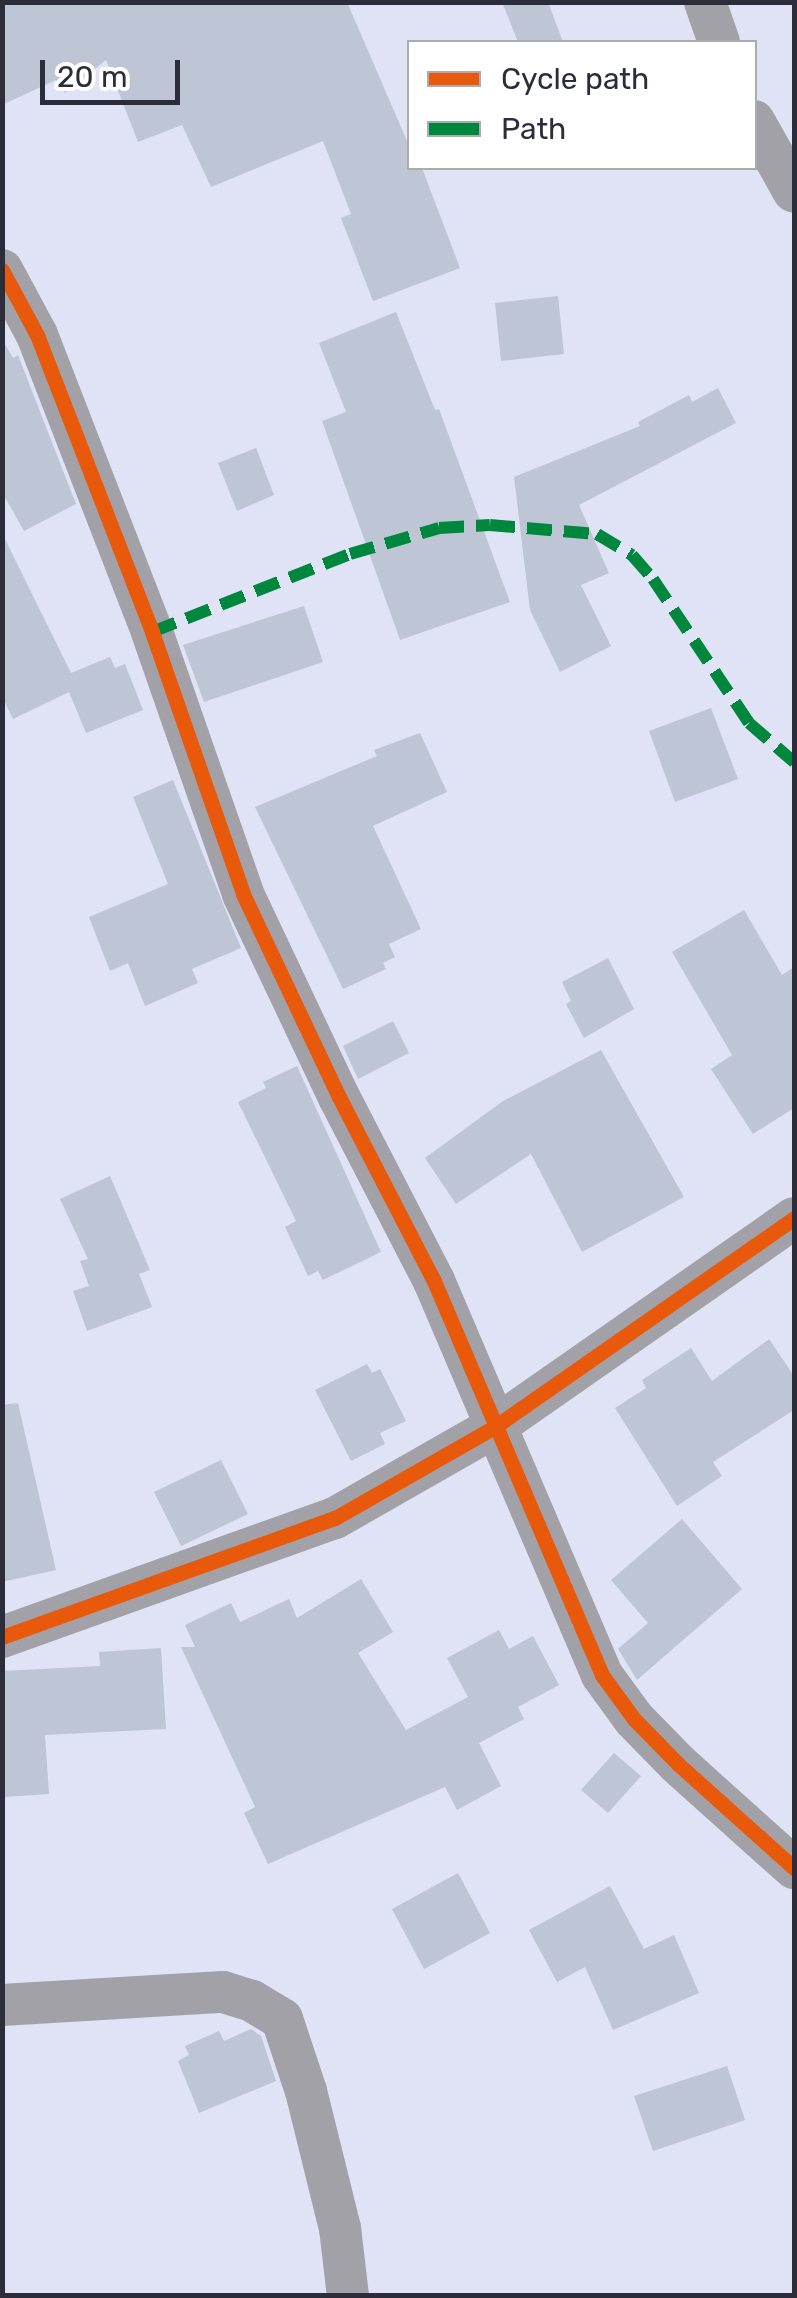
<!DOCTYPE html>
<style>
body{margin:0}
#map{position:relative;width:797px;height:2298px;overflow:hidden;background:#e0e2f5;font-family:Rubik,sans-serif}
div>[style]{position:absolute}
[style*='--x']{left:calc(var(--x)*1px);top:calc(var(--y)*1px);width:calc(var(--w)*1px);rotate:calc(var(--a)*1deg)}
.building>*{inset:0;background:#bec6d5}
.street>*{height:42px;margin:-21px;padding:0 21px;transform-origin:21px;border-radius:21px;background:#a3a1a8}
.quiet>*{height:12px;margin-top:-6px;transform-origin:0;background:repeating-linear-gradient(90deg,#00873e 0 25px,transparent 0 37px)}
.cycleway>*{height:15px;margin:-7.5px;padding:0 7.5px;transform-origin:7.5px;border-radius:7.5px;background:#e8590c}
span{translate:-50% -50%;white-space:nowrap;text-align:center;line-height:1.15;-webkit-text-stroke:8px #fff;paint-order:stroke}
.frame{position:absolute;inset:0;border:5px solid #2c2d3a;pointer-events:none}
.legend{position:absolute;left:407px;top:40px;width:350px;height:130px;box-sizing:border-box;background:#fff;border:2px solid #ababb0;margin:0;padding:12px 18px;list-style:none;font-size:30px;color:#2c2d3a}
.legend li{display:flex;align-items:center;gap:20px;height:50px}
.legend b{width:50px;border:2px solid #ababb0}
.scale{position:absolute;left:40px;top:60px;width:140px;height:45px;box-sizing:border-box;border:5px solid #2c2d3a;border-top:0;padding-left:12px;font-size:30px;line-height:35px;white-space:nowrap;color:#2c2d3a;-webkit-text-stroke:8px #fff;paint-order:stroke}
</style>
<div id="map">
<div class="building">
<i style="clip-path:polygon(2px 2px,347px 2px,410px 148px,410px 168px,422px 168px,460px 268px,373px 301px,341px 218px,351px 214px,323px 141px,211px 187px,182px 125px,138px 142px,106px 60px,65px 93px,56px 80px,2px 105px)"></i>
<i style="clip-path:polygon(502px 2px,548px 2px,563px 42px,518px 42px)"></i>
<i style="clip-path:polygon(558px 296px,564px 354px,501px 361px,495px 303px)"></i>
<i style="clip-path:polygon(396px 312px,435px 410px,439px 409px,510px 602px,400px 640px,322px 421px,346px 412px,319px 343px)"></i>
<i style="clip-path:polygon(2px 339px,13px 358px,18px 355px,76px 504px,24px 531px,2px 492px)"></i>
<i style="clip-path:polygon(718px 388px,736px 423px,579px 505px,609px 573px,581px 585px,611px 646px,560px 672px,530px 610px,514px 477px,640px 426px,638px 422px,689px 395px,692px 402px)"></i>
<i style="clip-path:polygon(256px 448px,274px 495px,237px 511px,218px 463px)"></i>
<i style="clip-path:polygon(2px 533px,71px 673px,110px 657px,115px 668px,125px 664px,143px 710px,86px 733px,69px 692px,13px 719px,2px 696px)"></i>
<i style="clip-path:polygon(304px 606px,323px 662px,204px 702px,183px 645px)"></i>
<i style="clip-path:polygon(711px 708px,738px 779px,675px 802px,649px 731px)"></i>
<i style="clip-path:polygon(420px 733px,447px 792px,373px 826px,421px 929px,389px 944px,395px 957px,383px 963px,386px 969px,343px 989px,255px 807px,377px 756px,374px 750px)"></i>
<i style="clip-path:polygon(173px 780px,241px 948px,192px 969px,198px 983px,145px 1006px,128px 963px,110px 971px,89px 917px,168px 884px,133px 797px)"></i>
<i style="clip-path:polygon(744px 910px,782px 975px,794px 967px,794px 1108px,753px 1134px,711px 1069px,732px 1055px,672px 952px)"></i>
<i style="clip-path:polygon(608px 958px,634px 1009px,584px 1038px,566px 1004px,571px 1001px,562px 982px)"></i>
<i style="clip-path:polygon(393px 1021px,409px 1053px,358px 1079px,343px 1046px)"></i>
<i style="clip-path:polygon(601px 1050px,684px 1197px,582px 1252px,531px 1154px,456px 1204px,425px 1158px,503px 1101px)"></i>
<i style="clip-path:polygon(297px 1066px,381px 1252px,323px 1280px,318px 1271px,308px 1276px,285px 1227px,296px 1221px,238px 1102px,266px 1088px,263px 1082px)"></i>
<i style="clip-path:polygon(110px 1176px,150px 1270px,139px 1274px,152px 1307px,87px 1331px,73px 1291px,89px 1286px,80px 1261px,88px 1259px,60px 1199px)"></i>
<i style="clip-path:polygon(769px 1339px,794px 1376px,794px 1410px,713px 1462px,722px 1476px,677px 1506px,615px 1408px,646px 1388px,642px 1380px,691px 1348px,712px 1381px)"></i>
<i style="clip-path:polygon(367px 1364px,372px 1373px,380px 1369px,406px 1421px,380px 1433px,385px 1444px,351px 1461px,315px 1390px)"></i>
<i style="clip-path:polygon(18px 1403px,56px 1570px,2px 1582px,2px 1405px)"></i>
<i style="clip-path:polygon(221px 1460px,248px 1514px,181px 1546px,154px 1492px)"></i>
<i style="clip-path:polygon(682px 1519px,742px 1589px,637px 1680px,618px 1649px,648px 1623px,611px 1580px)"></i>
<i style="clip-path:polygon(361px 1579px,393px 1632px,358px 1653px,406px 1730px,468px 1697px,447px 1658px,499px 1630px,509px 1649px,533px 1636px,559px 1685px,518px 1707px,524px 1719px,479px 1743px,501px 1786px,457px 1810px,445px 1787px,268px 1864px,244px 1813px,255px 1807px,181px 1647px,195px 1647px,185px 1625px,231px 1603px,240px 1622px,289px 1599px,297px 1618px)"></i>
<i style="clip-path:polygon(161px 1648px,166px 1729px,45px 1735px,49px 1794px,4px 1797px,2px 1671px,100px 1666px,99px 1652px)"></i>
<i style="clip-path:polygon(614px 1753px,641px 1776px,608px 1813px,581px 1790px)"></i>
<i style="clip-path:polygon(458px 1873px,490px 1933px,424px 1969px,392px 1909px)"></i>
<i style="clip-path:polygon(610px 1886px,644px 1949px,674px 1935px,699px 1993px,613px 2030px,585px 1967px,557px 1982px,529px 1930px)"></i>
<i style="clip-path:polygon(251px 2029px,261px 2036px,276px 2081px,199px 2113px,178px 2061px,189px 2055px,185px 2046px,219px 2031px,224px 2041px)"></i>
<i style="clip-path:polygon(727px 2066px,745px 2120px,653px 2151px,634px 2096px)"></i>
</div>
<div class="street">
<i style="--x:705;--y:2;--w:42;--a:70.7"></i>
<i style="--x:754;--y:121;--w:81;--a:60.6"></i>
<i style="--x:2;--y:270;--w:74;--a:61.7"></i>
<i style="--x:37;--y:335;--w:318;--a:68.8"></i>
<i style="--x:152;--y:632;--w:277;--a:70.8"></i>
<i style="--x:243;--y:894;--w:225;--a:64.7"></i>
<i style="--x:339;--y:1097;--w:207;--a:62.7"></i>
<i style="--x:434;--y:1281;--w:428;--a:66.9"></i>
<i style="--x:602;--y:1675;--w:54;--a:54"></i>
<i style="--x:634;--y:1719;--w:63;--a:45.6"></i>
<i style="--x:678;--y:1764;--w:156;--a:41.9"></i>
<i style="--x:2;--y:1637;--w:354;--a:-19.7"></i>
<i style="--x:335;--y:1518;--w:185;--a:-29.7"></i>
<i style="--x:496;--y:1426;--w:363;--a:-34.9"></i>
<i style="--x:2;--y:2005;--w:221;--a:-3.4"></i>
<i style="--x:223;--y:1992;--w:30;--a:17"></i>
<i style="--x:252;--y:2001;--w:35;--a:31"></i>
<i style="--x:282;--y:2019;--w:76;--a:71.6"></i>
<i style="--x:306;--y:2091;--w:141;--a:76.1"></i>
<i style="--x:340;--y:2228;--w:68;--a:83.3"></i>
</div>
<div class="quiet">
<i style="--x:152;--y:632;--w:213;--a:-21.5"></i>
<i style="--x:350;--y:554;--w:93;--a:-16.3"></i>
<i style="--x:439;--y:528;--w:51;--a:-3.4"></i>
<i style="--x:490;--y:525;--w:107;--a:4.8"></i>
<i style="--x:597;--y:534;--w:41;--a:31"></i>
<i style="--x:632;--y:555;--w:32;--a:49"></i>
<i style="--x:653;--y:579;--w:173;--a:56.3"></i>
<i style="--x:749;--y:723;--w:60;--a:40.9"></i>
</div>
<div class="cycleway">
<i style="--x:2;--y:270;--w:74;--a:61.7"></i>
<i style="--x:37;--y:335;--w:318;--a:68.8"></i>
<i style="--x:152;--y:632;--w:277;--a:70.8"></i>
<i style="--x:243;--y:894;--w:225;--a:64.7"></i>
<i style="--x:339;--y:1097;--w:207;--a:62.7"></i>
<i style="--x:434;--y:1281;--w:428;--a:66.9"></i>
<i style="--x:602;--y:1675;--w:54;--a:54"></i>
<i style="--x:634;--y:1719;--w:63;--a:45.6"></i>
<i style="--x:678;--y:1764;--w:156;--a:41.9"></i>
<i style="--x:2;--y:1637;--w:354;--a:-19.7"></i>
<i style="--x:335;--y:1518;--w:185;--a:-29.7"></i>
<i style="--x:496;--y:1426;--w:363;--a:-34.9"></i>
</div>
<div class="frame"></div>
<ul class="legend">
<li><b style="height:12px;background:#e8590c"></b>Cycle path</li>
<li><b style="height:12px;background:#00873e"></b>Path</li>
</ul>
<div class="scale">20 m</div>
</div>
